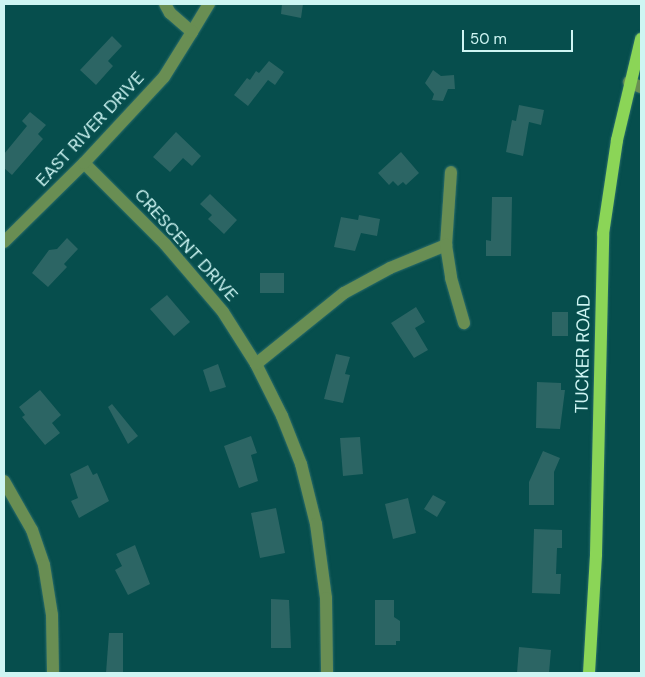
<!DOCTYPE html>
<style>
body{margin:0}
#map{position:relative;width:645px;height:677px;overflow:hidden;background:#064e4d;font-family:"DM Sans",sans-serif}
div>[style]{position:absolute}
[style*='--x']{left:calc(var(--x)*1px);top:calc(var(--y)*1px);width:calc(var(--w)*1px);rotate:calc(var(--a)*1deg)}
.building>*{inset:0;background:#2c6564}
.roads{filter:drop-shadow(0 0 1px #2a6c6b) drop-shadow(0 0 1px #2a6c6b)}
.minor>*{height:12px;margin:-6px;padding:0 6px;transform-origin:6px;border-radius:6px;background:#698e53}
.major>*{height:12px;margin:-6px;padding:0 6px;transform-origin:6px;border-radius:6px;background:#8bd557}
span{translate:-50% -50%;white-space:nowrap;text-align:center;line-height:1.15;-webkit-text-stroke:4px #064e4d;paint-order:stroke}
.street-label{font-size:18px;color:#cef5f3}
.frame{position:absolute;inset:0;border:5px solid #cef5f3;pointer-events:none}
.scale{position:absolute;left:462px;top:30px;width:111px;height:22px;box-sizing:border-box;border:2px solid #cef5f3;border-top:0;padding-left:6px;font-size:15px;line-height:18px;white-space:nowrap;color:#cef5f3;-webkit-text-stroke:4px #064e4d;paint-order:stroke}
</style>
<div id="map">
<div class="building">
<i style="clip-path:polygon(282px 4px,303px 4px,301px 18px,281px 14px)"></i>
<i style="clip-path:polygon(112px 36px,122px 46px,108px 61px,113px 66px,96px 85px,80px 70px)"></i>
<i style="clip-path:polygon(269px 61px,284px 72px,275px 85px,268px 80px,248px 106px,234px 95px,247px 78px,250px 80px,256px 71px,259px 73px)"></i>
<i style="clip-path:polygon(433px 70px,441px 76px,454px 75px,455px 89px,448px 89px,443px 101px,432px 100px,434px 94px,425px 83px)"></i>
<i style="clip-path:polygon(519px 105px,544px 110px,541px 125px,529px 122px,523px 156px,506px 152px,512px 120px,516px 121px)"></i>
<i style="clip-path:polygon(30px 112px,46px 125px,38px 134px,43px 139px,12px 175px,4px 168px,4px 154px,27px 126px,22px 121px)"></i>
<i style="clip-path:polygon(176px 132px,201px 156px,192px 166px,183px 158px,170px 172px,153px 157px)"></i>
<i style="clip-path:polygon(401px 152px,419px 173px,406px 185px,403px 182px,398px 186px,393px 181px,389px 185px,378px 173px)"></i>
<i style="clip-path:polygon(210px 194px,237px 220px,224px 234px,208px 219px,212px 215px,200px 204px)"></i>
<i style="clip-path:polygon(492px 197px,512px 197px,511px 256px,486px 256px,486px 240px,491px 241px)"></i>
<i style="clip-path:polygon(359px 215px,380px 219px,377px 236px,361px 233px,355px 251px,334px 247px,341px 217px,358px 220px)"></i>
<i style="clip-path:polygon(67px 238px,78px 249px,64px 264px,67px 267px,48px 287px,32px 273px,49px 250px,57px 249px)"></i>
<i style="clip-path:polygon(260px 273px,284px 273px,284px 293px,260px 293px)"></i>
<i style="clip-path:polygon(167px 295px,190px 322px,174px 336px,150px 309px)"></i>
<i style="clip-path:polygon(416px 307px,425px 322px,415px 328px,428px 350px,414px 358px,391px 323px)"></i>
<i style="clip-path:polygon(552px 312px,568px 312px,568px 336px,552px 336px)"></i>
<i style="clip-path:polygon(336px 354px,350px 357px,345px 374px,350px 375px,343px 403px,324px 399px)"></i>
<i style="clip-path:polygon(218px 364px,226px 387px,210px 392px,203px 370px)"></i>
<i style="clip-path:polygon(537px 382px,561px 383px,561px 390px,565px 390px,560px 429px,536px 428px)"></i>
<i style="clip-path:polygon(40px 390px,61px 415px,52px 423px,60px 433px,45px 445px,22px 417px,25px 415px,19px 407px)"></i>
<i style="clip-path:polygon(112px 404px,138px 436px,128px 444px,108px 407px)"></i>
<i style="clip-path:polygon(251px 436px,257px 453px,251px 455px,258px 481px,239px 488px,224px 446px)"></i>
<i style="clip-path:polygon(360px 437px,363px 474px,343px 476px,340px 438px)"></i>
<i style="clip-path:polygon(543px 451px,560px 458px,554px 472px,554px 505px,529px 505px,529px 482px)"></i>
<i style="clip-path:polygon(88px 465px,93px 475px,97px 473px,109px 501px,79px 518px,71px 501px,78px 498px,70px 474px)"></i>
<i style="clip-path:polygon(433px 495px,446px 502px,437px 517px,424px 509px)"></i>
<i style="clip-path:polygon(408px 498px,416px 533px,393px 539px,385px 504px)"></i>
<i style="clip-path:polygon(276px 508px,285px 553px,260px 558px,251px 513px)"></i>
<i style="clip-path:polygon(534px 529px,562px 530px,562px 548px,557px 548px,556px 574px,561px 574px,560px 594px,532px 593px)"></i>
<i style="clip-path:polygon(135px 545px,150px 584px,128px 595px,115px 570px,122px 566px,116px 554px)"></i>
<i style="clip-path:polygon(271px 599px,289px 600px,291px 648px,271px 648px)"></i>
<i style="clip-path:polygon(375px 600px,394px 600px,394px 617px,400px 621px,400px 641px,396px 641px,396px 645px,375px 645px)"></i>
<i style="clip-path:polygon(109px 633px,123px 633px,123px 673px,106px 673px)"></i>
<i style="clip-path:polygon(519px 647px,551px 650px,549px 673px,517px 673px)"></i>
</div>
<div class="roads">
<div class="minor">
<i style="--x:192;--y:32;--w:33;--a:-59"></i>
<i style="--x:629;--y:82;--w:13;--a:23"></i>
<i style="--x:84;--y:163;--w:115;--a:45"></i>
<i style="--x:165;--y:244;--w:89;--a:49.5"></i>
<i style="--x:223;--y:312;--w:62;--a:57.6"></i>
<i style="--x:256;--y:364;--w:58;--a:63.4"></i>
<i style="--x:282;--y:416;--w:52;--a:68.4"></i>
<i style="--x:301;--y:464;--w:62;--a:76"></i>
<i style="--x:316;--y:524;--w:75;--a:82.3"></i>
<i style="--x:326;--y:598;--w:75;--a:89.2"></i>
<i style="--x:4;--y:242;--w:112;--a:-44.6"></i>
<i style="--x:84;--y:163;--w:117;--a:-47.1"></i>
<i style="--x:164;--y:77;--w:53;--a:-58.1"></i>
<i style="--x:192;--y:32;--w:29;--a:-139"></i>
<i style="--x:170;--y:13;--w:10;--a:-119"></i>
<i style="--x:446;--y:245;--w:73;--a:-86.1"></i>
<i style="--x:256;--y:364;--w:113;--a:-38.9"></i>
<i style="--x:344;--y:293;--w:52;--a:-28.5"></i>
<i style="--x:390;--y:268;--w:61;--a:-22.3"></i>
<i style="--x:446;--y:245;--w:33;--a:81"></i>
<i style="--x:451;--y:278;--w:47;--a:73.9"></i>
<i style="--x:4;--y:481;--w:56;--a:60.3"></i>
<i style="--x:32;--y:530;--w:37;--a:71"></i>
<i style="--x:44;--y:565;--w:51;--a:80.9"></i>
<i style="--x:52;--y:615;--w:58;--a:89"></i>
</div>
<div class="major">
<i style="--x:589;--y:673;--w:119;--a:-86.6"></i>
<i style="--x:596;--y:554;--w:320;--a:-88.7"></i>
<i style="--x:603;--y:234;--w:95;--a:-81.5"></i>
<i style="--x:617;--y:140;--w:104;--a:-76.6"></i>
</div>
</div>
<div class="street-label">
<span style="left:90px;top:129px;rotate:-47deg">EAST RIVER DRIVE</span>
<span style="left:186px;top:245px;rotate:48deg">CRESCENT DRIVE</span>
<span style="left:583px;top:354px;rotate:-89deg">TUCKER ROAD</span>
</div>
<div class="frame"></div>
<div class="scale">50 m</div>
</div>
